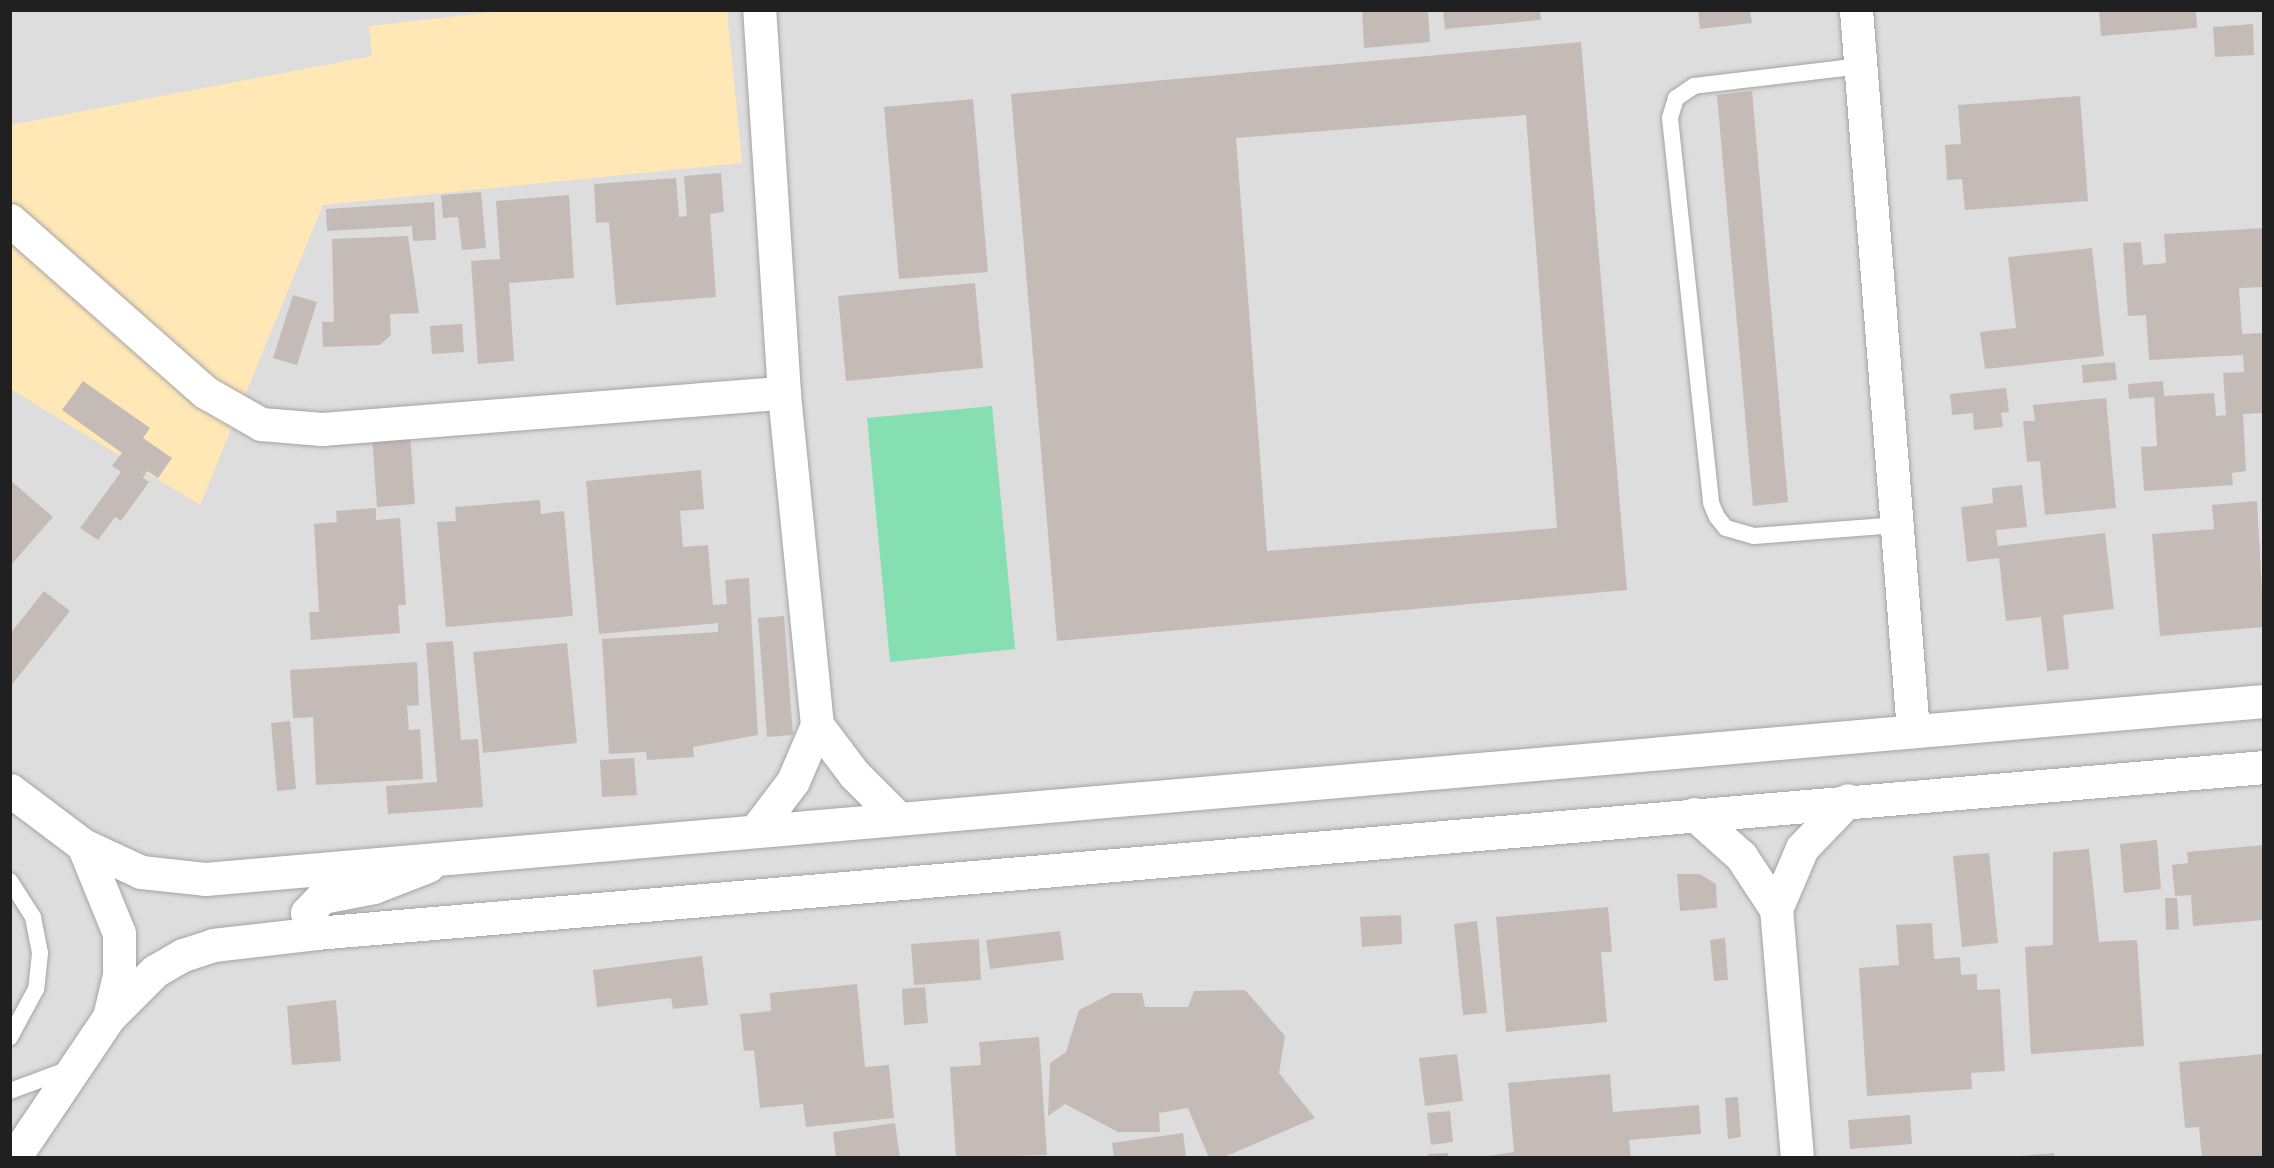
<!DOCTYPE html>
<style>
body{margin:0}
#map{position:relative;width:2274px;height:1168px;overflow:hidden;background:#f0ece6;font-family:"Nunito Sans",sans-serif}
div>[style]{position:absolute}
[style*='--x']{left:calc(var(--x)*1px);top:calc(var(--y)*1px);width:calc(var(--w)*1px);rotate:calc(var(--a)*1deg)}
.residential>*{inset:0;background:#dedddd}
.sand>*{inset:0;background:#ffe7b6}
.pitch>*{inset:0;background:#85dfb1}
.building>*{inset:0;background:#c5bbb6}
.roads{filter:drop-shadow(0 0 2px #a4a4a4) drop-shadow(0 0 2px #a4a4a4)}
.service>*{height:16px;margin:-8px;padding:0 8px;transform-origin:8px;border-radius:8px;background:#fff}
.minor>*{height:33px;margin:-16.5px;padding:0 16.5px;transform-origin:16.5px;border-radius:16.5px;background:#fff}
.tertiary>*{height:33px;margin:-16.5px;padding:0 16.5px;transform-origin:16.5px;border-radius:16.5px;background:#fff}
span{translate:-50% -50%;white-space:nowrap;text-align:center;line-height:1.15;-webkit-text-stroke:4.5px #fff;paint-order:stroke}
.frame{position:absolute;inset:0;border:12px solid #202020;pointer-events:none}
</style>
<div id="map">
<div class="residential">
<i style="clip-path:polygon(11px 11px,2263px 11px,2263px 1157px,11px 1157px)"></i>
</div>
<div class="sand">
<i style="clip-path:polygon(510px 10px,727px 11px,742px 163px,323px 205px,200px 505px,11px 389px,10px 125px,372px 56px,369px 26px)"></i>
</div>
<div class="pitch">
<i style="clip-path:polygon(992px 406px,1015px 649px,890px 662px,867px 418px)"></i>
</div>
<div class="building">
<i style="clip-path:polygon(1362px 10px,1428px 10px,1430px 42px,1364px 48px)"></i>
<i style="clip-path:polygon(1443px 10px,1540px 10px,1541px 20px,1445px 29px)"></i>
<i style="clip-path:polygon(1698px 10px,1750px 10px,1752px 23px,1700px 29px)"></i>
<i style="clip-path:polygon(2099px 10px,2196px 10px,2197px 28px,2101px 36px)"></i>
<i style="clip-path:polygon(2253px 24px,2254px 55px,2215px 57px,2213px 27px)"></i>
<i style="clip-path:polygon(evenodd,1581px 42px,1627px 590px,1057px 641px,1011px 94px,1581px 42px,1526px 115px,1557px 528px,1267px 551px,1236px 138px,1526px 115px)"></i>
<i style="clip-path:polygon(1752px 91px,1788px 502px,1753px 506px,1717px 95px)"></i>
<i style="clip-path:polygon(2080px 96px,2088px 201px,1965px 210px,1962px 179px,1947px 180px,1945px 145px,1961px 144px,1958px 105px)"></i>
<i style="clip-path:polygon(973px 99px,988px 272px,899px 279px,884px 107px)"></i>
<i style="clip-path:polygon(721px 173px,724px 212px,710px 214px,716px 297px,616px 305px,609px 222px,596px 223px,594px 184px,676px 178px,679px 217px,687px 216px,684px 176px)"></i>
<i style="clip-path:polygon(481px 192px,486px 248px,462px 250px,458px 217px,443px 218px,441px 195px)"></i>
<i style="clip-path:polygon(569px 195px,574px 278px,509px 283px,514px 361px,478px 364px,471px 261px,500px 259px,496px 201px)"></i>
<i style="clip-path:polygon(434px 202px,436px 240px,413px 241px,412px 226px,327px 231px,326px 209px)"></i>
<i style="clip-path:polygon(2264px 228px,2264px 287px,2239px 288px,2242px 334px,2264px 333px,2264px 413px,2243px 414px,2246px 471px,2232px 473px,2233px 485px,2144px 491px,2141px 447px,2157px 446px,2154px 397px,2129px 399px,2128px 384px,2163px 381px,2164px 396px,2214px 393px,2216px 416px,2226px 415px,2223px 373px,2244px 372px,2243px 355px,2149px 360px,2146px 315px,2128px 316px,2123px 243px,2141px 242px,2143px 265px,2166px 263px,2164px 234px)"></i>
<i style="clip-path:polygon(408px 236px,419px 313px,390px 314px,391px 335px,380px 345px,323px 347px,322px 322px,334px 322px,332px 239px)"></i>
<i style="clip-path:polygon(2092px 248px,2104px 356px,1985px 369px,1980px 332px,2016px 328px,2008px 257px)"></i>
<i style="clip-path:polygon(975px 283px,983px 368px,846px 381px,838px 296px)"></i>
<i style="clip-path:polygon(293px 295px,317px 302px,297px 365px,273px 358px)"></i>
<i style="clip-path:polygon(462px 324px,464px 352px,432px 354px,430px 326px)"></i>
<i style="clip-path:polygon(2115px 362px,2117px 380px,2083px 383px,2082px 365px)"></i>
<i style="clip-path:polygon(83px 381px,150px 428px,143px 438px,172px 458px,158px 478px,147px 471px,143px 478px,149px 482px,121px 521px,115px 517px,98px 540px,80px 528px,121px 472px,112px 466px,122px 453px,62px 410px)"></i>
<i style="clip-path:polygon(2006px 388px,2009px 412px,2001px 413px,2003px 427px,1974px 430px,1973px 413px,1952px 415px,1950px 394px)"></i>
<i style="clip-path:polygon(2106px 398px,2116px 508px,2045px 515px,2040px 461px,2027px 462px,2023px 421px,2035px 421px,2033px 405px)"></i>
<i style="clip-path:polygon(410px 433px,415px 504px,377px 507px,372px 436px)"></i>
<i style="clip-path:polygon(701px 470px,704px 509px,680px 511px,683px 547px,708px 545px,713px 605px,727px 604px,725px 580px,749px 578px,758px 735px,693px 747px,694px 757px,647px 760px,646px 752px,609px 754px,602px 639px,718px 632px,718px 623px,599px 634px,586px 481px)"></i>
<i style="clip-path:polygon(10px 480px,53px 517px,10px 566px)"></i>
<i style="clip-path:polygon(2022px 485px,2027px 527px,1996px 530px,1998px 546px,2105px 533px,2114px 609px,2063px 615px,2069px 669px,2047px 671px,2041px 617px,2006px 621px,1999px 558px,1967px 562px,1961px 507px,1993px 503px,1992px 488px)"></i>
<i style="clip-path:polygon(540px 500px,541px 514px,564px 511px,573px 616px,446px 627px,437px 522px,456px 521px,455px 507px)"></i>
<i style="clip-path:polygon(2257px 501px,2264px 627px,2160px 636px,2152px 534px,2214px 529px,2212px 505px)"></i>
<i style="clip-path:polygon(376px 508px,376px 520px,400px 518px,406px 605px,398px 605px,400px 633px,311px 640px,309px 612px,319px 612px,314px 524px,337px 522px,336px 511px)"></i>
<i style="clip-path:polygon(44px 591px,70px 611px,10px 687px,10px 634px)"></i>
<i style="clip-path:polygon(784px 616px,793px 735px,767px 737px,758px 618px)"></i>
<i style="clip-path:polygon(453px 641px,461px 740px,478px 739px,483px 807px,388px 814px,386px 786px,437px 782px,426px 643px)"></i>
<i style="clip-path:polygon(567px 643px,577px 743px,483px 753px,473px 652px)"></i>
<i style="clip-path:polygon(417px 662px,419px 705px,407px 706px,409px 730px,420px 729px,423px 779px,316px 785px,313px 717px,293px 718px,290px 670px)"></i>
<i style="clip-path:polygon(290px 721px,296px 789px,277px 791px,271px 723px)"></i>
<i style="clip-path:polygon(634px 758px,637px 795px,602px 797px,600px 760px)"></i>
<i style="clip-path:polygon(2157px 840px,2161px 889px,2124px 893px,2120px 844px)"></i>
<i style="clip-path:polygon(2264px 845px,2264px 920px,2193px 926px,2191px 895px,2175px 896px,2172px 865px,2188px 863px,2187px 852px)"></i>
<i style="clip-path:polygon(2089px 849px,2099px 942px,2137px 940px,2144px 1046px,2031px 1054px,2025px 947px,2053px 945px,2053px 852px)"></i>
<i style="clip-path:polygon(1989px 853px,1998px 943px,1962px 947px,1953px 856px)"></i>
<i style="clip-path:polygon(1677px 874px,1700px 874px,1716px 884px,1717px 908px,1680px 911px)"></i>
<i style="clip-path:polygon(2165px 898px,2177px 898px,2179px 929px,2166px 930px)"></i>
<i style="clip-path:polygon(1608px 907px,1612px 952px,1601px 952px,1607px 1022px,1506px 1032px,1496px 917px)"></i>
<i style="clip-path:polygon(1401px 915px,1402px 944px,1362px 947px,1360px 917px)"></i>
<i style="clip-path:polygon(1477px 921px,1487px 1013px,1463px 1015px,1454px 924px)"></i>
<i style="clip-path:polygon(1932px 923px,1934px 959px,1960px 957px,1961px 975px,1977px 974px,1977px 990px,2000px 989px,2005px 1071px,1971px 1073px,1972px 1089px,1867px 1096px,1859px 968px,1899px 965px,1896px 925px)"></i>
<i style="clip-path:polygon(1060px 931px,1064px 960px,990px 969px,986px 940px)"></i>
<i style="clip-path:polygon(1725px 938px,1728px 980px,1714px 981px,1710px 940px)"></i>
<i style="clip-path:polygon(979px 939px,981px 980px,914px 985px,911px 944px)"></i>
<i style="clip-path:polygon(702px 956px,708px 1005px,673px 1009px,671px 998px,597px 1007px,593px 970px)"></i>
<i style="clip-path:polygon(857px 984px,865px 1067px,889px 1065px,894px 1118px,806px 1127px,803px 1104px,760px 1108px,754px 1050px,744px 1051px,740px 1014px,771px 1011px,770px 993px)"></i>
<i style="clip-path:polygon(925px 987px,928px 1023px,904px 1025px,902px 989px)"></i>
<i style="clip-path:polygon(1245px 990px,1285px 1036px,1279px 1073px,1315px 1118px,1222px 1158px,1209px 1158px,1188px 1108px,1159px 1113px,1160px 1132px,1118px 1132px,1065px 1104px,1048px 1116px,1050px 1063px,1066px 1052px,1079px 1010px,1112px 993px,1142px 993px,1145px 1007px,1188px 1007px,1194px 991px)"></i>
<i style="clip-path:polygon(336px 1000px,341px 1061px,292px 1065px,287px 1006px)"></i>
<i style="clip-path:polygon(1039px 1037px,1047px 1155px,956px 1158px,950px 1067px,981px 1065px,979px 1042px)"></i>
<i style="clip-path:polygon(1457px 1054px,1463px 1101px,1425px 1106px,1419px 1058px)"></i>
<i style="clip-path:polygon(2264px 1054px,2264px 1158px,2202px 1158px,2199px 1127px,2185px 1128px,2179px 1062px)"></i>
<i style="clip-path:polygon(1610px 1074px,1613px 1112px,1699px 1105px,1701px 1134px,1629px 1140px,1631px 1158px,1474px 1158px,1514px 1152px,1508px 1083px)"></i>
<i style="clip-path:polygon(1738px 1097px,1741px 1137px,1728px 1139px,1725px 1098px)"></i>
<i style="clip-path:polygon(1450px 1111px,1453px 1142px,1431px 1145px,1427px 1113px)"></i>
<i style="clip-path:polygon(1910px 1115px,1912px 1144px,1850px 1149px,1848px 1120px)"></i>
<i style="clip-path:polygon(895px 1123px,900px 1158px,836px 1158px,833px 1132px)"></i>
<i style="clip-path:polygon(1183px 1133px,1186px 1158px,1114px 1158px,1112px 1143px)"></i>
<i style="clip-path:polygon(1448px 1153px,1448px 1158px,1428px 1158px,1428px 1154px)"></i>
<i style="clip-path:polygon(2054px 1153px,2054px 1158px,2020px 1158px,2020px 1156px)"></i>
</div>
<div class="roads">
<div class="service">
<i style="--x:1861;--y:66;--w:168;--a:173.2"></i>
<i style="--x:1694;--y:86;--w:22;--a:146"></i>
<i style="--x:1676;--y:98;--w:21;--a:107"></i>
<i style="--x:1670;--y:118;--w:387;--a:83.9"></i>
<i style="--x:1711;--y:503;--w:15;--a:67"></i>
<i style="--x:1717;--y:517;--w:14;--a:51"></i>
<i style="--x:1726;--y:528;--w:29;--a:16"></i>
<i style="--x:1754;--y:536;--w:142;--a:-4.4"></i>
<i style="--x:10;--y:881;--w:43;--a:57.4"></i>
<i style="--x:33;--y:917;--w:37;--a:79"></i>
<i style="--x:40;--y:953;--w:36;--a:96"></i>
<i style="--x:36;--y:989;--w:55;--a:118.4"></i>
<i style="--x:10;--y:1091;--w:63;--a:-20.4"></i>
</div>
<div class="minor">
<i style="--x:1856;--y:10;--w:723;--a:85.48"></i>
<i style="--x:10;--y:220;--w:260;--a:41.4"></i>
<i style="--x:205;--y:392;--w:64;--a:29.7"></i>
<i style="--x:261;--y:424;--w:61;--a:4.7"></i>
<i style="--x:322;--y:429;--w:463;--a:-4.5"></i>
<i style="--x:817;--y:725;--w:61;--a:52.9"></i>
<i style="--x:854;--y:774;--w:62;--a:45"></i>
<i style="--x:1694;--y:814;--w:63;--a:41.8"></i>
<i style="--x:1741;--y:856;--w:64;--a:56.6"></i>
<i style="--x:756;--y:830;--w:61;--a:-52.9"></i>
<i style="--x:793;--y:781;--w:61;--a:-66.8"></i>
<i style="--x:817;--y:725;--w:334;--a:-95.7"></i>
<i style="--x:784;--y:393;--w:384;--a:-93.7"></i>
<i style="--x:1797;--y:1158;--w:250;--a:-94.8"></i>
<i style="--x:1776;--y:909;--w:66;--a:-66.9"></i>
<i style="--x:1802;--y:848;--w:66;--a:-46.2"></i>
</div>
<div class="tertiary">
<i style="--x:10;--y:790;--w:91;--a:37"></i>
<i style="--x:83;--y:845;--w:95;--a:67.8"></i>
<i style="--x:119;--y:933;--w:42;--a:90"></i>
<i style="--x:119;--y:975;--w:43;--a:103.4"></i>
<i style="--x:109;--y:1017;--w:170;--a:124"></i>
<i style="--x:83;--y:845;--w:64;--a:25"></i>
<i style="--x:141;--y:872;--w:64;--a:6.2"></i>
<i style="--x:205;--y:879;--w:2067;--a:-4.94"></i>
<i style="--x:316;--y:933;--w:22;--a:-114"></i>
<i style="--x:307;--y:913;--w:22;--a:-47"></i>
<i style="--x:322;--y:897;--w:53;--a:-10.9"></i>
<i style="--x:374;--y:887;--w:58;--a:-21.3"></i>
<i style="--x:109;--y:1017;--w:65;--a:-45"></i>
<i style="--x:155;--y:971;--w:32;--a:-30"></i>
<i style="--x:183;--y:955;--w:32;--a:-18"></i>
<i style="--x:213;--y:945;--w:104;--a:-6.6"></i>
<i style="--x:316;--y:933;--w:1955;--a:-4.87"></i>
</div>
</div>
<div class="frame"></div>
</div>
